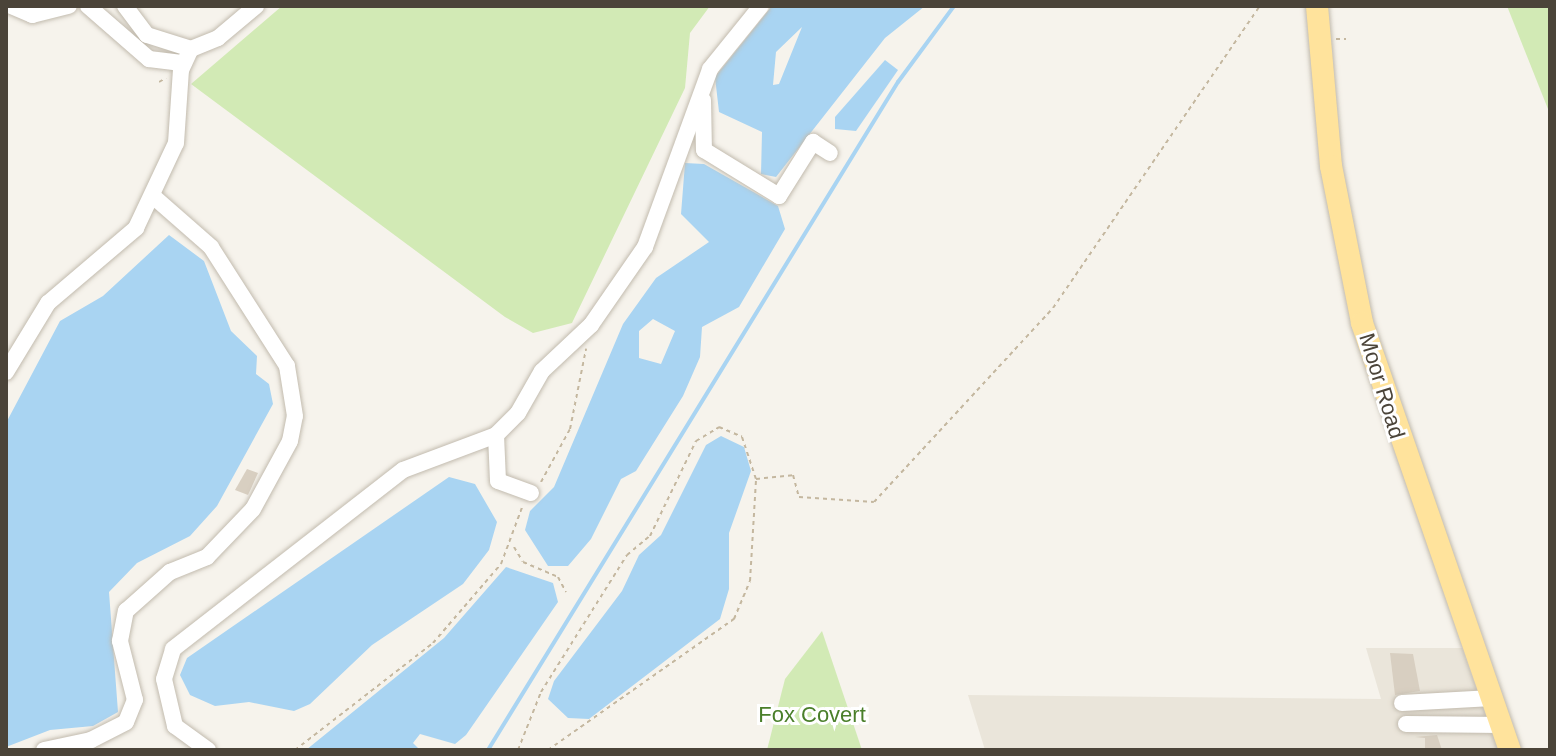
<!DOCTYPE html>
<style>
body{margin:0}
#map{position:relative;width:1556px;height:756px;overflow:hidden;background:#f6f3ec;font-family:Helvetica,sans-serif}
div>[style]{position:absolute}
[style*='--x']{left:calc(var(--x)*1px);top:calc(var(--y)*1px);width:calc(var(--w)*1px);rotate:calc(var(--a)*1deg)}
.residential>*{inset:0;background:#eae5da}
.green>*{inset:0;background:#d2eab5}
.water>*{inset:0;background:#a9d4f2}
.stream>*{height:4px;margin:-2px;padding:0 2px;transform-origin:2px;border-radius:2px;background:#a9d4f2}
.building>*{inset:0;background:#d8cfc1}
.path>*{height:2px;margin-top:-1px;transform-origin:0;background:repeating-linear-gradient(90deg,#c4b79f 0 4px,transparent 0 8px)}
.roads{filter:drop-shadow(0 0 2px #c2bbae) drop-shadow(0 0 2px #c2bbae)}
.minor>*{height:16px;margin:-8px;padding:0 8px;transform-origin:8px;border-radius:8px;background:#fff}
.major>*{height:22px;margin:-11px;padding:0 11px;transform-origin:11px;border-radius:11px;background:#ffe39c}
span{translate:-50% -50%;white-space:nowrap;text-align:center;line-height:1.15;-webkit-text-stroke:6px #fff;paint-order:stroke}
.street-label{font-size:22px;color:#4b4439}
.park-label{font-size:22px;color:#4a7f2a}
.frame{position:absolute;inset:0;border:8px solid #4b4439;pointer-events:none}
</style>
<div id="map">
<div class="residential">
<i style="clip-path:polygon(1366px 648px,1462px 648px,1498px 750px,985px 750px,968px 695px,1381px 699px)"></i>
</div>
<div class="green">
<i style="clip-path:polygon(282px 6px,710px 6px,690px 33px,685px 88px,572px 323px,533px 333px,505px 317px,191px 84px)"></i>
<i style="clip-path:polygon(1507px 6px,1550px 6px,1550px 112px,1548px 109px)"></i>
<i style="clip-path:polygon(822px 631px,862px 750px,767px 750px,785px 679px)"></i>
</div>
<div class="water">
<i style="clip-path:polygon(evenodd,772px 6px,925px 6px,885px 38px,776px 177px,761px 174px,762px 132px,719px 112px,715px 77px,772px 6px,802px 27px,779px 84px,773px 85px,776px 52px,802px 27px)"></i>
<i style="clip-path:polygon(885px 60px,898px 70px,856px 131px,835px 129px,835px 117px)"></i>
<i style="clip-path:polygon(evenodd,685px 163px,704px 164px,778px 206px,785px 229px,739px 307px,702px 327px,700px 357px,683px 396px,636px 471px,621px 479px,591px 539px,568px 566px,548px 566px,525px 530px,530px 511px,554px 487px,623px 324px,656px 278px,709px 242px,681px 214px,685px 163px,653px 319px,675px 331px,661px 364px,639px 358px,639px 331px,653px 319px)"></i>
<i style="clip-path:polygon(169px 235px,204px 261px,231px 331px,257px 356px,256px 374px,269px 384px,273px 404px,217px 506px,190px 536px,137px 563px,109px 592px,118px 712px,93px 726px,50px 730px,6px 747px,6px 423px,60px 321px,103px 296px)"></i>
<i style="clip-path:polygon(721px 436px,744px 447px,751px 471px,729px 533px,729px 589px,720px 619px,589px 719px,568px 718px,548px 699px,554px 681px,622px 591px,639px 555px,661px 535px,706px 445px)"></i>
<i style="clip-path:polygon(449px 477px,475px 484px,497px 522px,489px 550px,463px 584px,372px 645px,310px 704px,294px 711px,249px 702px,215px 706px,190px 695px,180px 675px,187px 658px)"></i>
<i style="clip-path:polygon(506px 567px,553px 583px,558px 602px,466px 735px,455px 744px,420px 734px,413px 743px,420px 750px,306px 750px,444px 638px)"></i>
</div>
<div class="stream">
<i style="--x:488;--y:750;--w:784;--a:-58.46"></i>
<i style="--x:898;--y:82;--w:94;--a:-53.6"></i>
</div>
<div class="building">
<i style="clip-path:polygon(247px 469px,258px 473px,248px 495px,235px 490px)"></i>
<i style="clip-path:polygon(1390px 653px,1413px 654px,1420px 691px,1395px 695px)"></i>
<i style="clip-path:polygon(1437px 735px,1442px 750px,1425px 750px,1425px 738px,1415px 737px)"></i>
</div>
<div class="path">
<i style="--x:1336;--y:39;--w:10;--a:0"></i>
<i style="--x:159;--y:82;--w:8;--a:-30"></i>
<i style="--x:541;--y:482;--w:60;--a:-61.3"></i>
<i style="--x:570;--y:429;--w:82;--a:-78.7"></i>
<i style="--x:514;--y:547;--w:17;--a:59"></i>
<i style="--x:523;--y:562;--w:38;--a:23"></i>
<i style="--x:558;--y:577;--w:17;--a:62"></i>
<i style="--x:295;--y:750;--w:175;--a:-37.8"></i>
<i style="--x:433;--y:643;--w:104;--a:-49.3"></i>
<i style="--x:501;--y:564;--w:63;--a:-69.6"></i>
<i style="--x:518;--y:750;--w:62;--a:-68.4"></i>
<i style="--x:541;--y:692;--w:162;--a:-57.9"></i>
<i style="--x:627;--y:555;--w:30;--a:-40"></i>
<i style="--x:650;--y:536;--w:106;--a:-64.2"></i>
<i style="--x:696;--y:441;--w:27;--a:-31"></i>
<i style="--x:719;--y:427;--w:25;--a:23"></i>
<i style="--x:742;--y:437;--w:44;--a:71.6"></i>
<i style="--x:756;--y:479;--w:37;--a:-6"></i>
<i style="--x:793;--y:475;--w:23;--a:75"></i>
<i style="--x:799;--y:497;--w:75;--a:3.8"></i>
<i style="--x:874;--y:502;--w:264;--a:-47.3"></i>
<i style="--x:1053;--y:308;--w:366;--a:-55.6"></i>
<i style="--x:548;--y:750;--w:228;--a:-35.2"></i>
<i style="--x:734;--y:619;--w:41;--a:-67.2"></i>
<i style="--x:750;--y:581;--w:101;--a:-86.6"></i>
</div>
<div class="roads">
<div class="minor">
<i style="--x:11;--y:6;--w:23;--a:23"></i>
<i style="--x:32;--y:15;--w:38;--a:-14"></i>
<i style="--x:88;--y:6;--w:81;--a:41"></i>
<i style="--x:149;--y:59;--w:35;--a:7"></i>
<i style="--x:125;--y:6;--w:36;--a:53"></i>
<i style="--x:147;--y:35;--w:46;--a:17.7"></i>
<i style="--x:191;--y:49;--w:29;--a:-22"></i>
<i style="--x:218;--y:38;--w:50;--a:-40.1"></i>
<i style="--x:703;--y:100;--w:50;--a:88.9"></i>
<i style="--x:704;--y:150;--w:88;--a:31.5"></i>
<i style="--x:779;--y:196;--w:64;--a:-57.8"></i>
<i style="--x:813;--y:142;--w:20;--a:33"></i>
<i style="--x:6;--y:372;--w:81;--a:-58.7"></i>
<i style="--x:48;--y:303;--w:116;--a:-40.4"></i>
<i style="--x:136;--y:228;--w:94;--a:-64.8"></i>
<i style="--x:176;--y:143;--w:73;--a:-86.1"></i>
<i style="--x:181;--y:70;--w:23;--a:-65"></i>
<i style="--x:496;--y:435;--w:46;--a:87.5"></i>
<i style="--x:498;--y:481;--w:35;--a:20"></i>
<i style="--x:1402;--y:703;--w:90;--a:-3.2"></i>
<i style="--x:1406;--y:724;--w:95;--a:0.6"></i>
<i style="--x:44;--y:750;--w:48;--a:-12"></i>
<i style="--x:91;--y:740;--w:39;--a:-27"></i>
<i style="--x:126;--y:722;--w:24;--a:-68"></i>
<i style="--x:135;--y:700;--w:61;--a:-104.3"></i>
<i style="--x:120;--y:641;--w:31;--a:-79"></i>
<i style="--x:126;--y:611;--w:59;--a:-41.6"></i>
<i style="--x:170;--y:572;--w:40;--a:-22"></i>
<i style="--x:207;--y:557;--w:66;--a:-46.2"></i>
<i style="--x:253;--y:509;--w:77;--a:-61.4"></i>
<i style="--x:290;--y:441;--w:25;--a:-79"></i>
<i style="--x:295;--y:416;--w:51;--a:-99.1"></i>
<i style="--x:287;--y:366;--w:141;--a:-122.6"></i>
<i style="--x:211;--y:247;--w:77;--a:-138.7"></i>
<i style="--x:208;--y:750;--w:41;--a:-144"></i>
<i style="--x:175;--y:726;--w:48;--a:-103.2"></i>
<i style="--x:164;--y:679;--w:31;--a:-73"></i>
<i style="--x:173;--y:649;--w:291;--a:-37.9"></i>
<i style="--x:403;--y:470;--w:99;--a:-20.6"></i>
<i style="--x:496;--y:435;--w:31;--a:-45"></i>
<i style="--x:518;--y:413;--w:48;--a:-60.3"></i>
<i style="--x:542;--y:371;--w:67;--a:-43.2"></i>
<i style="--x:591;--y:325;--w:95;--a:-55.3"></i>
<i style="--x:645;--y:247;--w:189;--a:-69.9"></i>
<i style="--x:710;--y:69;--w:81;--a:-51"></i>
</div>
<div class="major">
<i style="--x:1317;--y:6;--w:161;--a:85"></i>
<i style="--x:1331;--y:166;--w:160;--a:78.8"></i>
<i style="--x:1362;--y:323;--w:452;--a:70.9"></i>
</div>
</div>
<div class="street-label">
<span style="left:1382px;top:386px;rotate:73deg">Moor Road</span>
</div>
<div class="park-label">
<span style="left:812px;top:715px">Fox Covert</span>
</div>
<div class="frame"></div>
</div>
